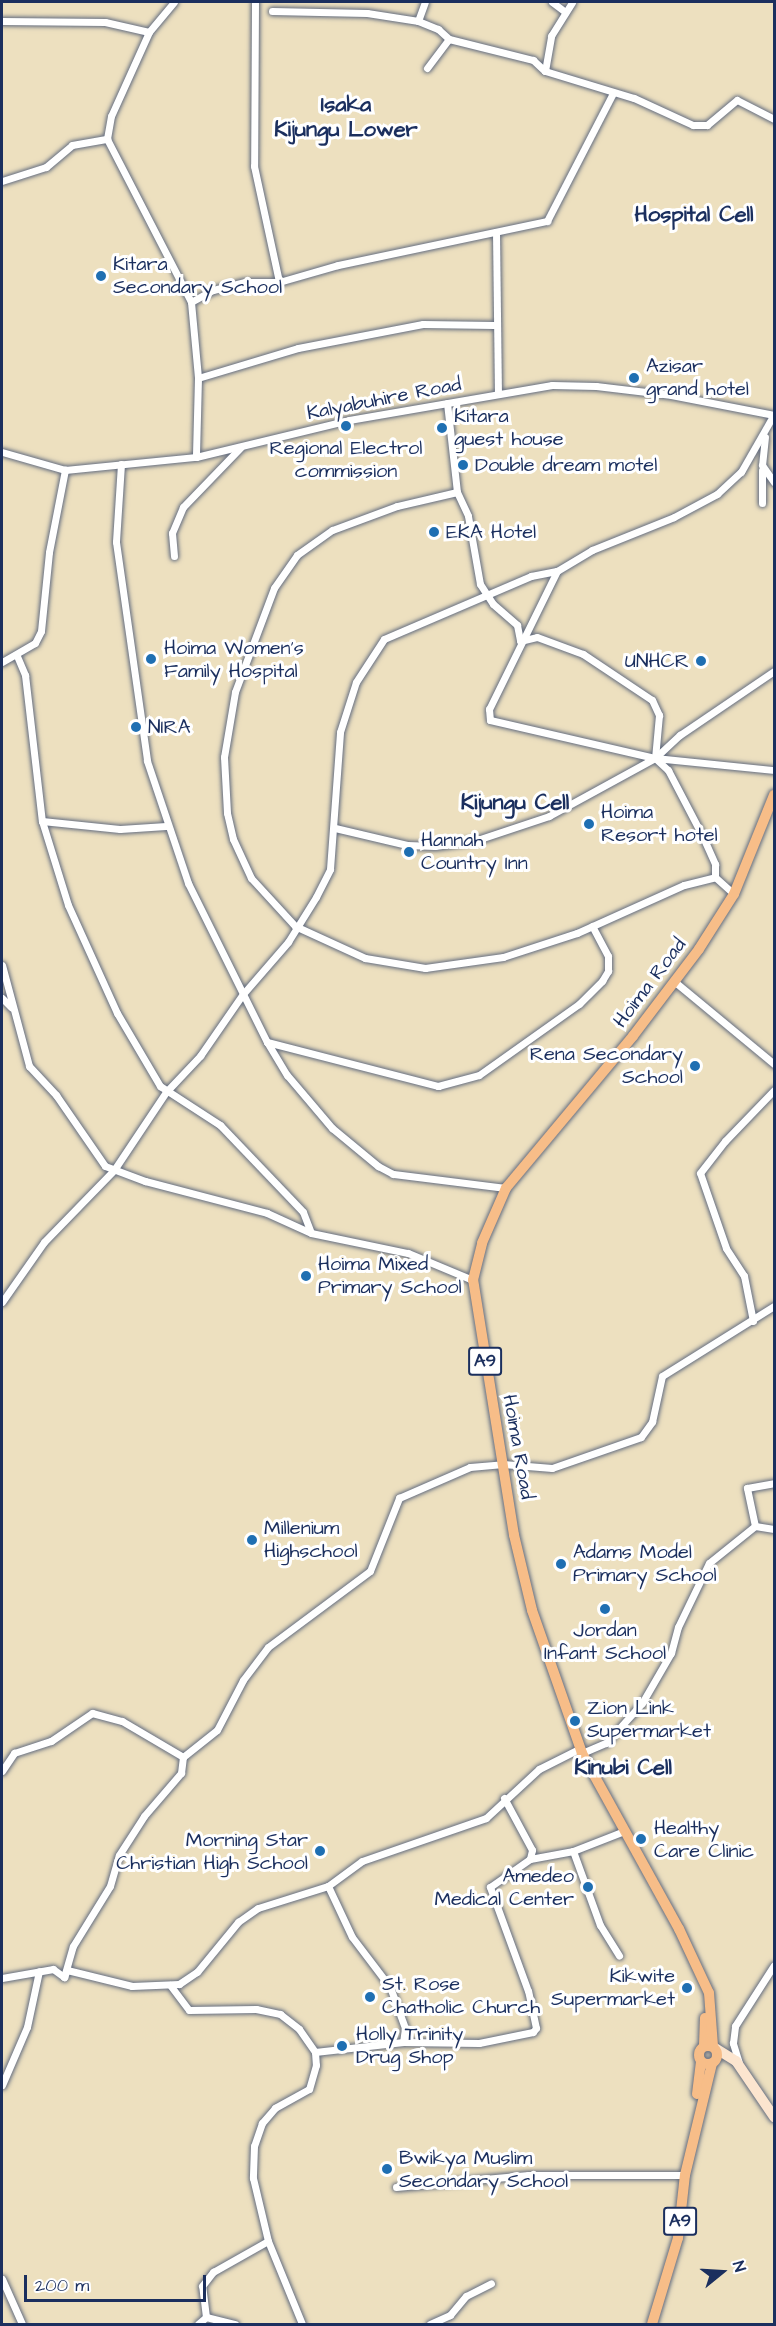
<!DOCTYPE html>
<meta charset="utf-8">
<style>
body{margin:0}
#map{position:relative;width:776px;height:2326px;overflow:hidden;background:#ede0bf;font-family:"Architects Daughter",sans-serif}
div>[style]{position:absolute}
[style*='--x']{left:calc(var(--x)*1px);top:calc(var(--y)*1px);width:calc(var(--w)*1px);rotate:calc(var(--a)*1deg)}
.roads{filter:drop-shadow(0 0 2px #646d80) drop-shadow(0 0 2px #646d80)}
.minor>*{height:7px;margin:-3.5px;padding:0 3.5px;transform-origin:3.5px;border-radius:3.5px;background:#fff}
.secondary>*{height:10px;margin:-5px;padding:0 5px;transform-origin:5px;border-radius:5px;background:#fce5cf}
.primary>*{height:10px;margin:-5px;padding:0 5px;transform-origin:5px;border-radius:5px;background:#f7bd88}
.primary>.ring{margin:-5px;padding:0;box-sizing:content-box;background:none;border:10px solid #f7bd88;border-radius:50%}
.dots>*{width:16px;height:16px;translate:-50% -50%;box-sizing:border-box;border:3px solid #fff;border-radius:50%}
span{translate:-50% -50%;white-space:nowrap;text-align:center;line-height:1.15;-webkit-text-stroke:6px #fff;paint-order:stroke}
.shield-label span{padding:2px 4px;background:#fff;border:2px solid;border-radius:4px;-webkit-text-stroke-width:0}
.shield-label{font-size:18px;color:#1b2f5e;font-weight:700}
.poi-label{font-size:20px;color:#1b2f5e}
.left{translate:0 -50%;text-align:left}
.right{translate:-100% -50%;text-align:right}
.street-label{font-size:20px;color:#1b2f5e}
.quarter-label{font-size:22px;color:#1b2f5e;font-weight:700}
.frame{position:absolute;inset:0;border:3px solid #1b2f5e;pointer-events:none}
.north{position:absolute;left:692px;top:2242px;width:60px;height:60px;-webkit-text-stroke:4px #fff;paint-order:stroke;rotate:72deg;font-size:16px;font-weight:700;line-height:24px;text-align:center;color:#1b2f5e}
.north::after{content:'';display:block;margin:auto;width:21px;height:27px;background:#1b2f5e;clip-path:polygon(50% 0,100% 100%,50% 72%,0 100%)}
.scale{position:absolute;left:24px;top:2275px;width:182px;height:27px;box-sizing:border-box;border:3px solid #1b2f5e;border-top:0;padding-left:8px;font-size:18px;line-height:21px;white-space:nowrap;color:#1b2f5e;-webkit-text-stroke:4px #fff;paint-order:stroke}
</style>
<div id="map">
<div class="roads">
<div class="minor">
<i style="--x:174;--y:2;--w:39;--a:130"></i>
<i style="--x:149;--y:32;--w:92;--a:114.3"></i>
<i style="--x:111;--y:116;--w:23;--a:100"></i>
<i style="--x:107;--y:139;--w:183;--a:62.7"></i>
<i style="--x:191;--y:302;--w:76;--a:84.7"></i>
<i style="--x:198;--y:378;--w:79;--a:91.5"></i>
<i style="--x:255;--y:2;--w:164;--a:90.3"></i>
<i style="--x:254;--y:166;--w:119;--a:77.8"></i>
<i style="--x:552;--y:2;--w:15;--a:37"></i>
<i style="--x:272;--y:11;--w:95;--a:1.2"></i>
<i style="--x:367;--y:13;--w:52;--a:8.9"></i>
<i style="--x:418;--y:21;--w:22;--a:22"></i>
<i style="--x:438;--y:29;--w:15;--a:42"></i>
<i style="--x:449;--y:39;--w:87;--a:14"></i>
<i style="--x:533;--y:60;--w:16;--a:43"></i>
<i style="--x:545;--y:71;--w:93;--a:16.9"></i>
<i style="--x:634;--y:98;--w:65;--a:24.6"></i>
<i style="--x:693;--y:125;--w:14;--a:0"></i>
<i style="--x:707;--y:125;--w:39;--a:-40"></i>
<i style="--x:737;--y:100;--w:42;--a:27.2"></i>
<i style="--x:2;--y:21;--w:103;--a:0.6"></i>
<i style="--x:105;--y:22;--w:45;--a:12.8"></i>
<i style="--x:418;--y:21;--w:20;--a:-70"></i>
<i style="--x:427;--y:68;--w:36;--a:-53"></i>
<i style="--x:545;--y:71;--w:36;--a:-80"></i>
<i style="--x:551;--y:36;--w:40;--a:-58"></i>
<i style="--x:2;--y:181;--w:46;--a:-17.7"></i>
<i style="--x:46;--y:167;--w:34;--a:-40"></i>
<i style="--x:72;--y:145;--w:36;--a:-10"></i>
<i style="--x:496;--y:232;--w:162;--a:89.3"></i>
<i style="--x:191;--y:302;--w:25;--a:-29"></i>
<i style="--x:213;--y:290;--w:33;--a:-14"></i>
<i style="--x:245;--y:282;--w:34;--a:0"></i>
<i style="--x:279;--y:282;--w:61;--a:-16.1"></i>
<i style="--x:338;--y:265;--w:214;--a:-11.9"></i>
<i style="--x:547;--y:221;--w:144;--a:-62.7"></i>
<i style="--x:198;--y:378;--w:104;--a:-16.7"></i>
<i style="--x:298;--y:348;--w:127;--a:-10.9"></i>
<i style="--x:423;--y:324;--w:71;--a:0.8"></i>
<i style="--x:447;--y:403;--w:90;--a:83.6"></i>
<i style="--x:457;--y:492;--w:26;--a:65"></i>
<i style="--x:468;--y:516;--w:69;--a:80"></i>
<i style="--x:480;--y:584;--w:24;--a:57"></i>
<i style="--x:493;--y:604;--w:32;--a:41"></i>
<i style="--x:517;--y:625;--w:16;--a:79"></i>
<i style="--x:520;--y:641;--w:17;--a:-13"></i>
<i style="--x:537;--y:637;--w:49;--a:20.3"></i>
<i style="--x:583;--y:654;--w:83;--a:33.7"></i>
<i style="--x:652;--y:700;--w:17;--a:65"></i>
<i style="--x:659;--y:715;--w:43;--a:95.3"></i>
<i style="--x:655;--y:758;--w:18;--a:43"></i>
<i style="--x:668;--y:770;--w:76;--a:62.4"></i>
<i style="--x:703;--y:837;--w:30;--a:66"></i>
<i style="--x:715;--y:864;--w:13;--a:90"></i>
<i style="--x:715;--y:877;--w:25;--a:42"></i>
<i style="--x:765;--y:437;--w:28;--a:96"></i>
<i style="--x:762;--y:465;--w:21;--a:55"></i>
<i style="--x:2;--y:452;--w:66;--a:15.9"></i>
<i style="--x:65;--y:470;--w:132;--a:-5.7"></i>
<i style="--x:196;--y:457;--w:157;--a:-13.6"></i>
<i style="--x:349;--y:420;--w:206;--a:-9.8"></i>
<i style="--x:552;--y:385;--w:44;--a:1.3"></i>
<i style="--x:596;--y:386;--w:76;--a:6.8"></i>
<i style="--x:671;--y:395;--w:105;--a:11"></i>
<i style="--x:121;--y:464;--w:78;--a:93.7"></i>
<i style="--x:116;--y:542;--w:221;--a:81.9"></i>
<i style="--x:147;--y:761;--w:129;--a:71.4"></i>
<i style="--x:188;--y:883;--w:178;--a:63.6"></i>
<i style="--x:267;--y:1042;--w:39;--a:59"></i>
<i style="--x:287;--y:1075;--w:70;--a:49.7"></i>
<i style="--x:332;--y:1128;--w:60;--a:39.6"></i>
<i style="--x:378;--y:1166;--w:17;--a:28"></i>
<i style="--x:393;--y:1174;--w:114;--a:7.1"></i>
<i style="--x:457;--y:492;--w:62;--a:166.9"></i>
<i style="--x:397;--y:506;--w:69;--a:159.7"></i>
<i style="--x:332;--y:530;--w:43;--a:144.5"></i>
<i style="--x:297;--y:555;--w:40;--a:124.9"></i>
<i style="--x:274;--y:588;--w:111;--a:110.6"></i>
<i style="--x:235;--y:692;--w:66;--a:99.6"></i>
<i style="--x:224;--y:757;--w:56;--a:86.9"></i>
<i style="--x:227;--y:813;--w:27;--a:77"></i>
<i style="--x:233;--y:839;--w:43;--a:65.2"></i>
<i style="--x:251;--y:878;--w:65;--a:47.5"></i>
<i style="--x:295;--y:926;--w:77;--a:24.6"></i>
<i style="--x:365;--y:958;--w:61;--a:9.5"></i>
<i style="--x:425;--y:968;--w:79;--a:-8"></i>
<i style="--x:503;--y:957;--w:78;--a:-18"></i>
<i style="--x:577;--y:933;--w:117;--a:-24.2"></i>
<i style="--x:684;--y:885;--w:32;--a:-14"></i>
<i style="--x:762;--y:503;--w:33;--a:-90"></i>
<i style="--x:174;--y:556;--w:23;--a:-95"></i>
<i style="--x:172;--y:533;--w:28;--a:-67"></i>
<i style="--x:183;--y:507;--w:83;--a:-46"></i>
<i style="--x:557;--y:571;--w:154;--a:116.2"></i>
<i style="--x:489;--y:709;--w:11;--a:85"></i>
<i style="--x:490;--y:720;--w:169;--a:13"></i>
<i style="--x:655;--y:758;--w:120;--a:5.8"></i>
<i style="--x:17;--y:656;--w:21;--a:67"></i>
<i style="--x:25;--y:675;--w:147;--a:83.4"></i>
<i style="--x:42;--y:821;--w:88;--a:72.8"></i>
<i style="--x:68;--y:905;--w:119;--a:65.6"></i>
<i style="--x:117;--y:1013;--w:85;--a:59.5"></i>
<i style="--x:160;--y:1086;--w:72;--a:33"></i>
<i style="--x:220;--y:1125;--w:120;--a:46.3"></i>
<i style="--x:303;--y:1212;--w:22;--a:69"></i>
<i style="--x:2;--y:662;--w:38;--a:-30"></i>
<i style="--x:35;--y:643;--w:13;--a:-63"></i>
<i style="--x:41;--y:631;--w:79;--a:-84.2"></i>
<i style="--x:49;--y:552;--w:84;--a:-79"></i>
<i style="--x:42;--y:821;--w:78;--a:5.9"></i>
<i style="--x:120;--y:829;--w:46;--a:-3.7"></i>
<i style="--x:335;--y:828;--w:74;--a:13.3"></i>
<i style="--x:407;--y:845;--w:28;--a:2"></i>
<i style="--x:435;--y:846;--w:42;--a:-8.1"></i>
<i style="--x:477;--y:840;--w:76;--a:-18.4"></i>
<i style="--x:549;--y:816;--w:121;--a:-28.7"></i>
<i style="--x:655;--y:758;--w:34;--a:-43"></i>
<i style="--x:680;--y:735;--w:114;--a:-34.2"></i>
<i style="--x:2;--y:965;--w:105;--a:75"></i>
<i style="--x:29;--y:1066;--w:40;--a:47"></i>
<i style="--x:56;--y:1095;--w:86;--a:55.4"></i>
<i style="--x:105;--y:1166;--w:43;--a:20.6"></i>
<i style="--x:145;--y:1181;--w:126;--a:14.7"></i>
<i style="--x:267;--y:1213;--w:48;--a:24.4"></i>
<i style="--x:311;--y:1233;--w:99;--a:11.7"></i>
<i style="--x:408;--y:1253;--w:70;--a:22.6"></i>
<i style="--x:675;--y:982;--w:129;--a:39.6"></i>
<i style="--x:2;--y:998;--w:13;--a:45"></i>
<i style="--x:267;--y:1042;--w:177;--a:14.4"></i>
<i style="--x:438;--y:1086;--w:42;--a:-15"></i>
<i style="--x:479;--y:1075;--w:123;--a:-35.4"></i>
<i style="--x:579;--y:1004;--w:33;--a:-45"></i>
<i style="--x:602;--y:981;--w:12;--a:-59"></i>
<i style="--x:608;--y:971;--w:15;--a:-90"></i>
<i style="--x:608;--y:956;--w:34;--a:-118"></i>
<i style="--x:2;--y:1302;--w:73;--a:-55"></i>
<i style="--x:44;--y:1242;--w:100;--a:-45.8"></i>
<i style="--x:114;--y:1170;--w:94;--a:-56.3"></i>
<i style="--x:166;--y:1092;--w:50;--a:-46.6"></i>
<i style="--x:200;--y:1056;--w:75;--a:-55.3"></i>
<i style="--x:243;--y:994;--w:69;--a:-49.1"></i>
<i style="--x:288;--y:942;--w:53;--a:-58.1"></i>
<i style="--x:316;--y:897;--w:31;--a:-63"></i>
<i style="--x:330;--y:869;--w:137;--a:-85.8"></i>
<i style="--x:340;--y:732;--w:52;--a:-72.3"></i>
<i style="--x:356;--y:682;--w:51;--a:-56.9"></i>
<i style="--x:384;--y:639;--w:160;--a:-23.2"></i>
<i style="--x:531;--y:576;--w:26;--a:-11"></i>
<i style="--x:557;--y:571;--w:41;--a:-31"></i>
<i style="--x:592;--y:550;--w:88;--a:-21.9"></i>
<i style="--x:674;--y:517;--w:49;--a:-28.1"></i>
<i style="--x:717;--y:494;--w:33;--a:-43"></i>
<i style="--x:741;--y:472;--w:64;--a:-60.3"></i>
<i style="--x:753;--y:1321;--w:46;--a:-101.3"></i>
<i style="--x:744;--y:1276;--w:33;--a:-123"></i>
<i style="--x:726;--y:1248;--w:79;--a:-109.1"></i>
<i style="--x:700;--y:1173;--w:41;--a:-52"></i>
<i style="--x:725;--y:1141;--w:71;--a:-46.1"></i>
<i style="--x:755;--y:1526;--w:39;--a:-102"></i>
<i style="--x:747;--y:1488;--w:27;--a:-10"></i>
<i style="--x:582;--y:1753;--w:26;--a:-23"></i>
<i style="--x:606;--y:1743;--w:54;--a:-48"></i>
<i style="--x:642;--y:1703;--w:58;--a:-59.9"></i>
<i style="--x:671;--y:1653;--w:27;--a:-75"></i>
<i style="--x:678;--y:1627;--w:71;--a:-64.2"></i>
<i style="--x:709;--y:1563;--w:59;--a:-38.8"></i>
<i style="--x:755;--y:1526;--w:19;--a:9"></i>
<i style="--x:2;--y:1771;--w:22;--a:-56"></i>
<i style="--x:14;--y:1753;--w:39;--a:-18"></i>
<i style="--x:51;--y:1741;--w:50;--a:-34.3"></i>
<i style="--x:92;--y:1713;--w:31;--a:15"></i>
<i style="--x:122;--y:1721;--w:71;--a:30.5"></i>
<i style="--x:504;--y:1798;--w:59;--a:61.7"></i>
<i style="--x:532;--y:1850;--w:9;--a:103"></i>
<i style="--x:530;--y:1859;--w:44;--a:-10.5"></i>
<i style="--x:573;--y:1851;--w:55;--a:-21.4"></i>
<i style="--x:573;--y:1851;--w:79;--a:70"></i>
<i style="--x:600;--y:1925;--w:36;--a:58"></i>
<i style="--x:328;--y:1886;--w:56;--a:64.8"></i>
<i style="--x:352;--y:1937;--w:63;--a:52.8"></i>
<i style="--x:390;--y:1987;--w:44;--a:69.9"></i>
<i style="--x:405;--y:2028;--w:14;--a:98"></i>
<i style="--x:64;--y:1977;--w:32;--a:-74"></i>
<i style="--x:73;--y:1946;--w:70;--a:-58.3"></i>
<i style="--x:110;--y:1886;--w:32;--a:-74"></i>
<i style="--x:119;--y:1855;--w:46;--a:-57.3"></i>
<i style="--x:144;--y:1816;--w:57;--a:-49.3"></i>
<i style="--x:181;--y:1773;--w:16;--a:-83"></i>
<i style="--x:183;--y:1757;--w:43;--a:-38.5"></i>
<i style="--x:217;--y:1730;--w:56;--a:-62.5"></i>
<i style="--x:243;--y:1680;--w:41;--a:-52.9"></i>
<i style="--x:268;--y:1647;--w:127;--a:-36.7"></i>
<i style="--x:370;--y:1571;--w:79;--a:-68.3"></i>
<i style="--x:399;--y:1498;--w:77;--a:-23.6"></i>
<i style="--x:470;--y:1467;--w:33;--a:-5"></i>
<i style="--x:503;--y:1464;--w:49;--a:4.7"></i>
<i style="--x:552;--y:1468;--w:94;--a:-19.2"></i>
<i style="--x:641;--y:1437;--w:19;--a:-54"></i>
<i style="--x:652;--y:1422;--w:47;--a:-77.7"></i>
<i style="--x:662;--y:1376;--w:132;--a:-32"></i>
<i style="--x:2;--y:1978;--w:52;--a:-10"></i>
<i style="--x:53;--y:1969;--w:14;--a:36"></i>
<i style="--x:64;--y:1977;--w:8;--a:-67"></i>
<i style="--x:67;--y:1970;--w:67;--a:13.8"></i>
<i style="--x:132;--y:1986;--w:47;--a:-2.4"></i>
<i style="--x:179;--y:1984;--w:22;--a:-34"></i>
<i style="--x:197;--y:1972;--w:65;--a:-50.6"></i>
<i style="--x:238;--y:1922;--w:24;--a:-35"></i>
<i style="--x:258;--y:1908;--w:73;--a:-17.4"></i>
<i style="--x:328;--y:1886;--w:42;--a:-36.3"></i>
<i style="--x:362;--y:1861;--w:131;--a:-19.1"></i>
<i style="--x:486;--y:1818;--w:72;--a:-42.8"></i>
<i style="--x:539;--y:1769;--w:47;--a:-26.6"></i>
<i style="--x:170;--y:1985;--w:31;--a:53"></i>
<i style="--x:189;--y:2010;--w:67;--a:-0.9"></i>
<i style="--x:256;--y:2009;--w:25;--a:12"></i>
<i style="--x:280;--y:2014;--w:24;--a:38"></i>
<i style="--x:299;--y:2029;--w:28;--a:55"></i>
<i style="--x:315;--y:2052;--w:13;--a:86"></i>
<i style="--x:316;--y:2065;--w:25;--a:106"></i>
<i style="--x:309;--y:2089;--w:39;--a:151"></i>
<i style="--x:275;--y:2108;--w:20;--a:131"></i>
<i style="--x:262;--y:2123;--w:24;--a:109"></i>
<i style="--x:254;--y:2146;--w:32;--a:92"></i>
<i style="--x:253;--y:2178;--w:65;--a:76.6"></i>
<i style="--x:268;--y:2241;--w:90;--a:67.7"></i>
<i style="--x:315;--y:2052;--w:89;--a:-6.5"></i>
<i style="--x:403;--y:2042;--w:76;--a:0.8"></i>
<i style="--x:479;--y:2043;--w:55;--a:-11.5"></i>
<i style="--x:533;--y:2032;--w:5;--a:-53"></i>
<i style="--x:536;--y:2028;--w:38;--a:-102"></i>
<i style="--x:528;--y:1991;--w:111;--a:-110.1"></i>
<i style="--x:490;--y:1887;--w:49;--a:-35"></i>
<i style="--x:739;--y:2063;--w:21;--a:-107"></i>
<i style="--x:733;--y:2043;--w:17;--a:-83"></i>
<i style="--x:735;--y:2026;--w:72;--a:-57.4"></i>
<i style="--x:2;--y:2085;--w:63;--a:-66.7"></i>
<i style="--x:27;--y:2027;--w:57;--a:-77.9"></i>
<i style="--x:396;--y:2187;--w:133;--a:-5.2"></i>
<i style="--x:528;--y:2175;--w:157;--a:0"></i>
<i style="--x:2;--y:2279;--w:49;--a:66"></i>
<i style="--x:206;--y:2317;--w:30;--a:14"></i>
<i style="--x:198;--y:2324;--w:11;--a:-41"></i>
<i style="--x:206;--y:2317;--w:31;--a:-97"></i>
<i style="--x:202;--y:2286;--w:18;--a:-52"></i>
<i style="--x:213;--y:2272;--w:63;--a:-29.4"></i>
<i style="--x:430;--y:2324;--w:22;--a:-24"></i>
<i style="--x:450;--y:2315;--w:25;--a:-50"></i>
<i style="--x:466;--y:2296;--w:28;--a:-27"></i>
</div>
<div class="secondary">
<i style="--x:715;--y:2048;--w:25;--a:32"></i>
<i style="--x:736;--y:2061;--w:68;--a:55.8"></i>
</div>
<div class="primary">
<i class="ring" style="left:699px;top:2046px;width:8px;height:8px"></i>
<i style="--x:704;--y:2046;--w:28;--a:-88"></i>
<i style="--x:713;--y:2046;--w:53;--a:-94.3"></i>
<i style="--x:709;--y:1993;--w:71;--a:-115.1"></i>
<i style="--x:679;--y:1929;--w:201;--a:-118.9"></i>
<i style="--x:582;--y:1753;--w:151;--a:-109.3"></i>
<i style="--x:532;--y:1610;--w:77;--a:-103.5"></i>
<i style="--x:514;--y:1535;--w:258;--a:-99.1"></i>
<i style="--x:473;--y:1280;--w:38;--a:-76"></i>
<i style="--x:482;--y:1243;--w:60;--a:-66.4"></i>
<i style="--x:506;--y:1188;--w:198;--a:-50.1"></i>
<i style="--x:633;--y:1036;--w:109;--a:-52.8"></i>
<i style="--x:699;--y:949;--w:65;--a:-57.5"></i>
<i style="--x:734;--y:894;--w:107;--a:-68"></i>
<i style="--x:697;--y:2094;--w:33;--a:-83"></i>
<i style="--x:652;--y:2324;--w:90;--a:-73.2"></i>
<i style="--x:678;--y:2238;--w:63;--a:-83.7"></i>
<i style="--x:685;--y:2175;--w:115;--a:-76.4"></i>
</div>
</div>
<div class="dots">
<i style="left:101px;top:276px;background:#1f6fb2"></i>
<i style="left:634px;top:378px;background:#1f6fb2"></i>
<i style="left:346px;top:426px;background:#1f6fb2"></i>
<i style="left:442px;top:428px;background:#1f6fb2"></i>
<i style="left:463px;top:465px;background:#1f6fb2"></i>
<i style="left:434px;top:532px;background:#1f6fb2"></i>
<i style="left:151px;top:659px;background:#1f6fb2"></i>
<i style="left:701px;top:661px;background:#1f6fb2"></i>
<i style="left:136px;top:727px;background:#1f6fb2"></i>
<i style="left:589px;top:824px;background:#1f6fb2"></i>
<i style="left:409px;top:852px;background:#1f6fb2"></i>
<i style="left:695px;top:1066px;background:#1f6fb2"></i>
<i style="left:306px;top:1276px;background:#1f6fb2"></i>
<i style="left:252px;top:1540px;background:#1f6fb2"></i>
<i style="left:561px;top:1564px;background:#1f6fb2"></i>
<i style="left:605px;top:1609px;background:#1f6fb2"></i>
<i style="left:575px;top:1721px;background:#1f6fb2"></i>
<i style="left:641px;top:1839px;background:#1f6fb2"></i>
<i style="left:320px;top:1851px;background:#1f6fb2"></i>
<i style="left:588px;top:1887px;background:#1f6fb2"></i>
<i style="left:687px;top:1988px;background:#1f6fb2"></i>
<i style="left:370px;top:1997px;background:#1f6fb2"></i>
<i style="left:342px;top:2046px;background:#1f6fb2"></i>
<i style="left:387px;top:2169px;background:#1f6fb2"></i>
</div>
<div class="shield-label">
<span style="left:485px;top:1361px">A9</span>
<span style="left:680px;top:2221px">A9</span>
</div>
<div class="poi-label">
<span class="left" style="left:113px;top:276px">Kitara<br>Secondary School</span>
<span class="left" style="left:646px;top:378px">Azisar<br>grand hotel</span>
<span class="left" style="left:454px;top:428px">Kitara<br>guest house</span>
<span style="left:346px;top:460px">Regional Electrol<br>commission</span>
<span class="left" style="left:475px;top:465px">Double dream motel</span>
<span class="left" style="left:446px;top:532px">EKA Hotel</span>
<span class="left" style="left:164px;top:660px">Hoima Women’s<br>Family Hospital</span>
<span class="right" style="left:689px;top:661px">UNHCR</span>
<span class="left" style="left:148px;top:727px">NIRA</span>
<span class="left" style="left:601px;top:824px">Hoima<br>Resort hotel</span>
<span class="left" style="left:421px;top:852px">Hannah<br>Country Inn</span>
<span class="right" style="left:683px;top:1066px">Rena Secondary<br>School</span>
<span class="left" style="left:318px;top:1276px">Hoima Mixed<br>Primary School</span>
<span class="left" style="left:264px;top:1540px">Millenium<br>Highschool</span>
<span class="left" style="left:573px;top:1564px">Adams Model<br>Primary School</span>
<span style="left:605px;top:1642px">Jordan<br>Infant School</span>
<span class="left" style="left:587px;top:1720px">Zion Link<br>Supermarket</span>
<span class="left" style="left:654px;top:1840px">Healthy<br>Care Clinic</span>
<span class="right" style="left:308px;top:1852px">Morning Star<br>Christian High School</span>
<span class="right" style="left:574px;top:1888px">Amedeo<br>Medical Center</span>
<span class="right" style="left:675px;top:1988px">Kikwite<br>Supermarket</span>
<span class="left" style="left:382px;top:1996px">St. Rose<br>Chatholic Church</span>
<span class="left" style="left:356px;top:2046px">Holly Trinity<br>Drug Shop</span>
<span class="left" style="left:399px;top:2170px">Bwikya Muslim<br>Secondary School</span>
</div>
<div class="street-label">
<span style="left:384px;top:399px;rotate:-11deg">Kalyabuhire Road</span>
<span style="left:650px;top:983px;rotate:-53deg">Hoima Road</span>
<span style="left:518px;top:1447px;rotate:80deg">Hoima Road</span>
</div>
<div class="quarter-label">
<span style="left:346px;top:117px">Isaka<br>Kijungu Lower</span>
<span style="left:694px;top:215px">Hospital Cell</span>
<span style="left:515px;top:803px">Kijungu Cell</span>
<span style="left:623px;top:1768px">Kinubi Cell</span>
</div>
<div class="frame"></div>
<div class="north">N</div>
<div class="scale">200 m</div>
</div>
